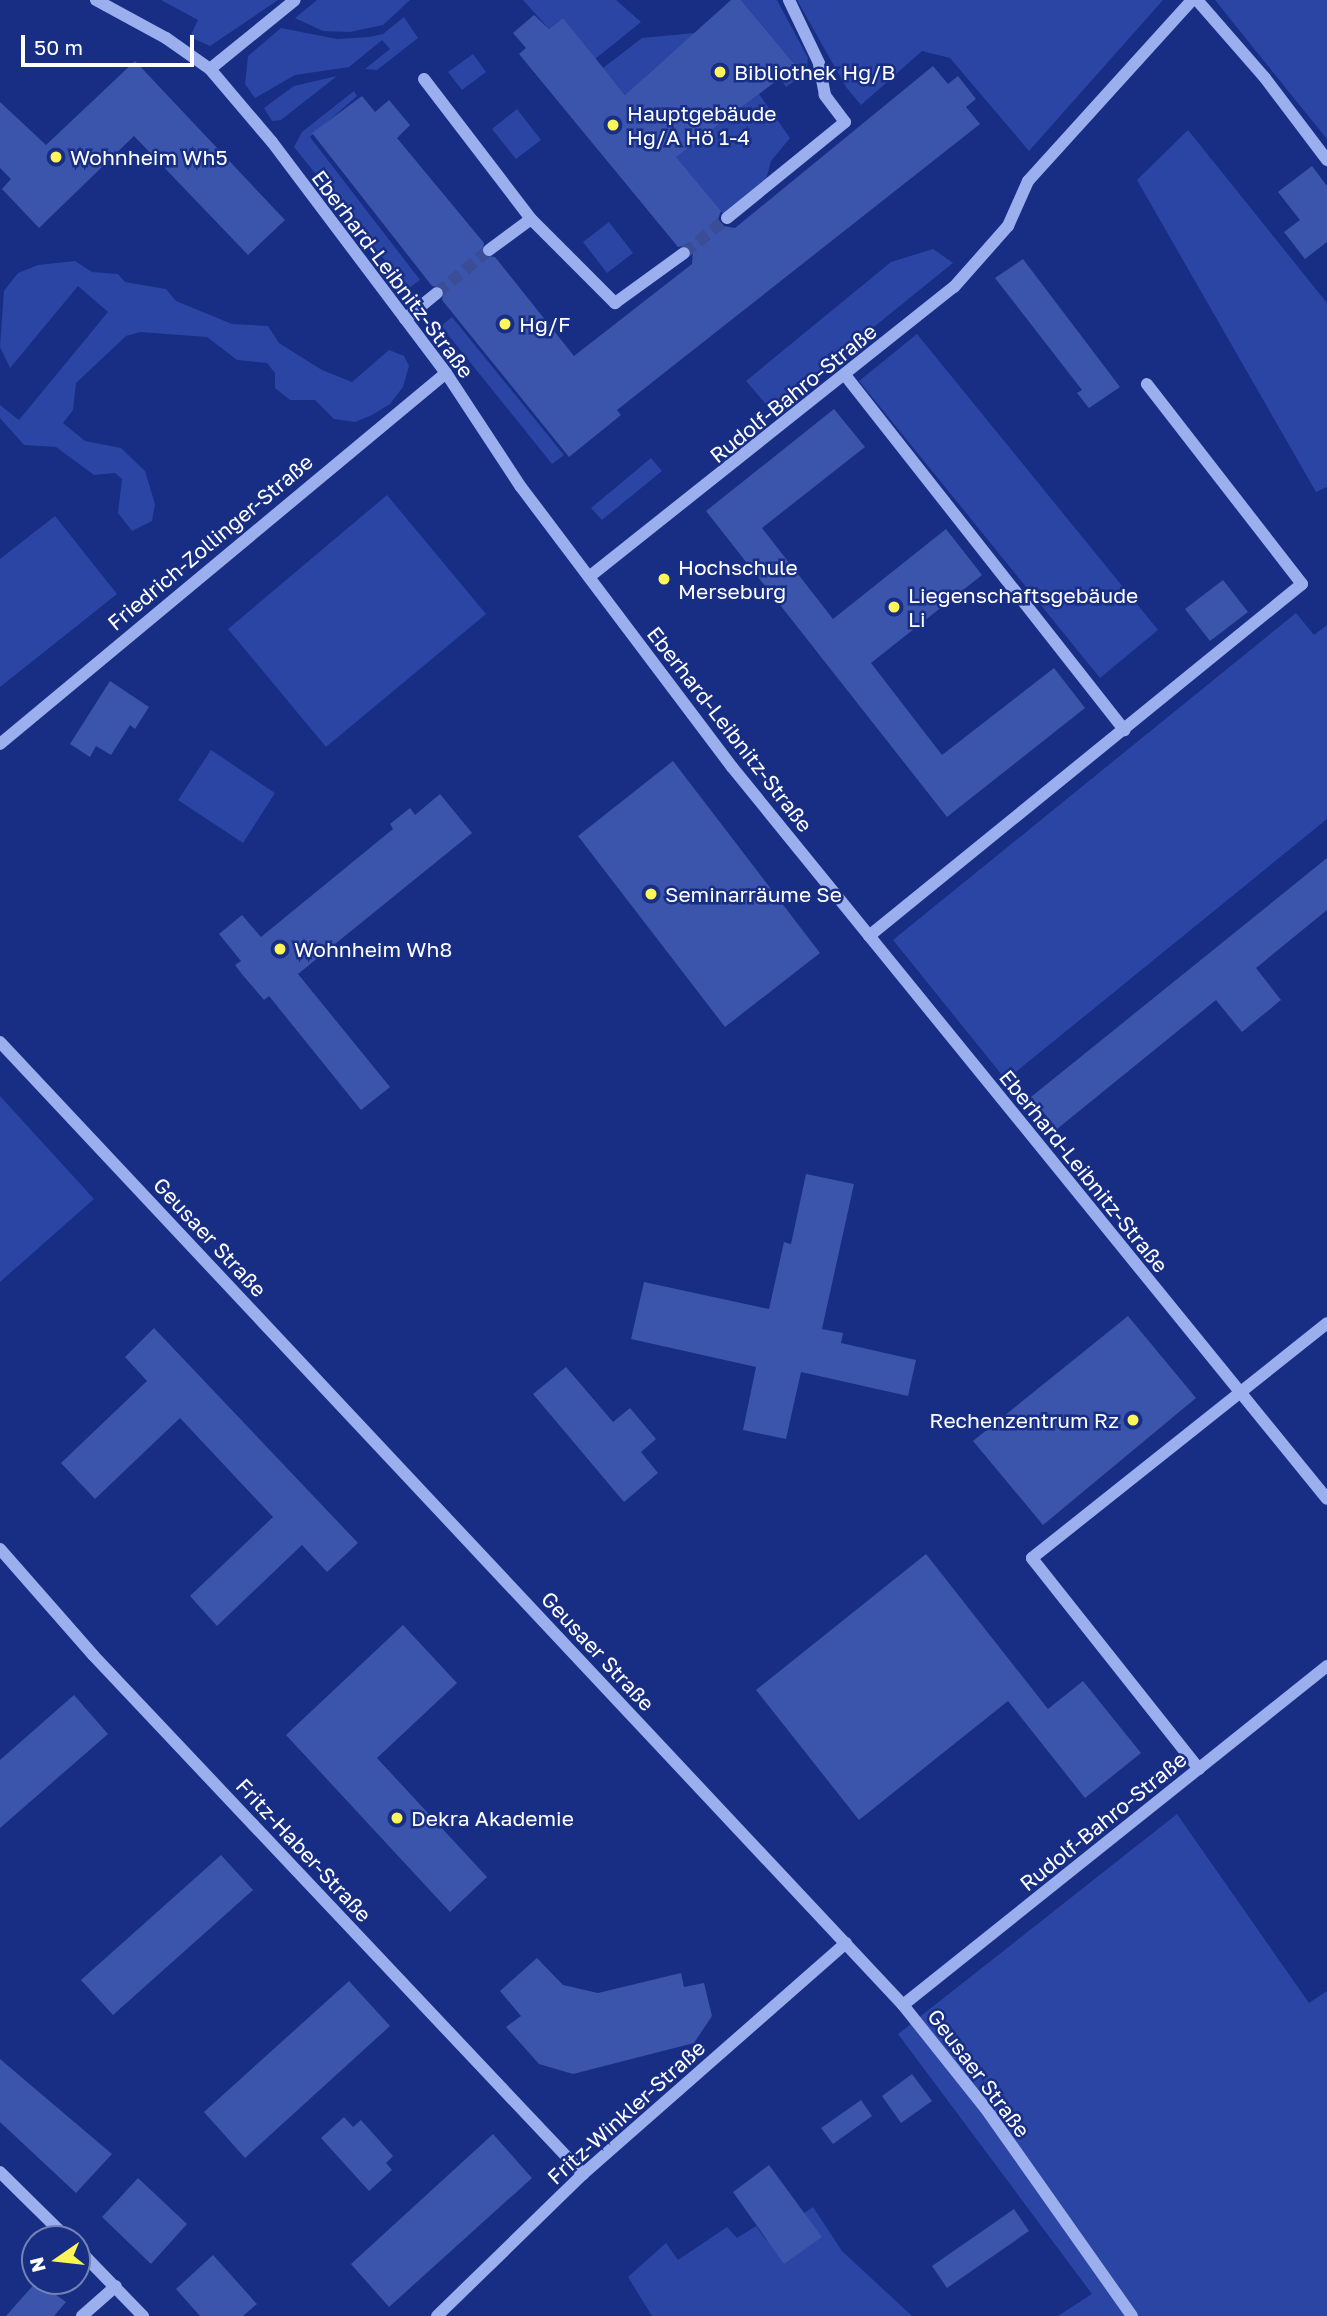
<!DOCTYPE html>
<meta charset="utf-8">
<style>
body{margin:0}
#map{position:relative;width:1327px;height:2316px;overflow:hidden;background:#172e84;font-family:"Golos Text",sans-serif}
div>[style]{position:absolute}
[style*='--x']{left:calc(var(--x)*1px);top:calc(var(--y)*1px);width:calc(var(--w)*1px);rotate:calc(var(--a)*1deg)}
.green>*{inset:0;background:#2a45a3}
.building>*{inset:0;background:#3b54ac}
.minor-tunnel>*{height:12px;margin-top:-6px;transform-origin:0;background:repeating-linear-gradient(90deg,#3a4d96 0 12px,transparent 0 18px)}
.minor>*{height:12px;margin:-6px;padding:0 6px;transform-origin:6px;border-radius:6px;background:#9baeed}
.dots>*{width:19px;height:19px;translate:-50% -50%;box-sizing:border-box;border:4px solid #172e84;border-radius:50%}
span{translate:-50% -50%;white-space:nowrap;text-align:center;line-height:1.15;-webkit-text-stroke:5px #172e84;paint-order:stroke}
.poi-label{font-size:21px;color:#fff}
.left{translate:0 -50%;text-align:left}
.right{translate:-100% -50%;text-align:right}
.street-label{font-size:21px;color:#fff}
.north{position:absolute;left:21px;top:2225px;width:70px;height:70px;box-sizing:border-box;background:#172e84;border:2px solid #7482b5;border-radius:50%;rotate:256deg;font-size:19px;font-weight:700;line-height:28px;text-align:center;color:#fff}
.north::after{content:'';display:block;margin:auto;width:24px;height:32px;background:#fff557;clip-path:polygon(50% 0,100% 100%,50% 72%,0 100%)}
.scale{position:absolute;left:21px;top:35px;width:173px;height:32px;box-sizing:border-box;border:4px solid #fff;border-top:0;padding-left:9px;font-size:21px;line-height:24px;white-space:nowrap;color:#fff;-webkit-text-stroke:5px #172e84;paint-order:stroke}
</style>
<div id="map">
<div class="green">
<i style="clip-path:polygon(161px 0,278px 0,210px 46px,190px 37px,198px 20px)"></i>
<i style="clip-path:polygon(317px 0,410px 0,383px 25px,350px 32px,323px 31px,295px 18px)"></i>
<i style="clip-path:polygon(523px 0,616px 0,641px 22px,595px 59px,563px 18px,549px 29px)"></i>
<i style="clip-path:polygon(741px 0,777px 0,808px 58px,806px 73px,786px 87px,780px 78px,796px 66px)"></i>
<i style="clip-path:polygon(797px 0,1163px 0,1029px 151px,950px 58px,922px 51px,861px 105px,846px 87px)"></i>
<i style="clip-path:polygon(1215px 0,1327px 0,1327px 139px,1264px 61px)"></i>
<i style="clip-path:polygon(404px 17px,418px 38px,377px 70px,365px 69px,390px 49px,382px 40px,349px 67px,295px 75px,255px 98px,245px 84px,248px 56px,281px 28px,337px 39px,369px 37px,383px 34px)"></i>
<i style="clip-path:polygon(695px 33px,645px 77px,630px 101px,603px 68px,642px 38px)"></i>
<i style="clip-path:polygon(473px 54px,486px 72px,462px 90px,448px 72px)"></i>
<i style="clip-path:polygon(337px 76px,281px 120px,272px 121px,264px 108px,294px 86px)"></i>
<i style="clip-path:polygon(354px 91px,357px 96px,310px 137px,420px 280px,408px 289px,294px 147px,302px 132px)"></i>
<i style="clip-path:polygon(759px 94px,790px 138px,771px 161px,765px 183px,724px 215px,669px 149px,697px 141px)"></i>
<i style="clip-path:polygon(517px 109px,541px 140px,516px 159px,492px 129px)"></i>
<i style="clip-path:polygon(1188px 130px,1327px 303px,1327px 487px,1316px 492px,1137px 180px)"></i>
<i style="clip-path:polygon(609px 222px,633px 253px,607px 273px,583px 242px)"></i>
<i style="clip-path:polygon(933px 249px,953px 263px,771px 410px,746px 381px,891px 262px)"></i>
<i style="clip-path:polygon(75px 261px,92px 272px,118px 274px,125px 282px,166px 289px,176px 301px,232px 324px,268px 326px,279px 343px,322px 370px,352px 382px,389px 350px,404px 356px,409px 366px,403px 387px,390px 404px,372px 415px,355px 422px,334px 419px,315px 400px,290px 400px,275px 388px,275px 373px,267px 363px,237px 360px,207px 337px,140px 332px,126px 336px,76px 383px,73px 410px,63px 423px,85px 441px,121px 448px,145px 471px,155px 504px,152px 521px,132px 531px,118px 513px,122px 479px,115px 473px,94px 475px,56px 447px,24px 445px,0 418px,0 405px,19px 420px,108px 312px,78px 286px,10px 368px,0 347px,4px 291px,18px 273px,38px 265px)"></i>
<i style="clip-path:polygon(452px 317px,564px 455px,552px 464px,441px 326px)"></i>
<i style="clip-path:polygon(917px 334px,1158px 630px,1100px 678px,859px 381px)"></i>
<i style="clip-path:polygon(651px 458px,662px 471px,602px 520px,591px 508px)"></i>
<i style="clip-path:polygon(387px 495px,486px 614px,326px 747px,228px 629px)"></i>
<i style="clip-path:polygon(55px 516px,117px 594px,0 687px,0 559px)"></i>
<i style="clip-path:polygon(1296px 613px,1314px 635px,1327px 625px,1327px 819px,1006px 1080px,893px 940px)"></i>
<i style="clip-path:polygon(211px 750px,275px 793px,243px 843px,178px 800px)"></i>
<i style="clip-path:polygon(0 1096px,94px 1199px,0 1282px)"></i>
<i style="clip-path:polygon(1177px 1814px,1309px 2003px,1327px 1991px,1327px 2316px,1058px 2316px,1092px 2294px,898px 2034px)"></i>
<i style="clip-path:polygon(813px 2207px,842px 2251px,912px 2316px,652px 2316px,628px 2277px,666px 2243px,678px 2260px,727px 2227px,737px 2238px,756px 2226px,766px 2240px)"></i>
</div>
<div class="building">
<i style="clip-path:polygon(731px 0,741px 0,796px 66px,676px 157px,721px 211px,718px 219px,723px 226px,735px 228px,933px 66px,948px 84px,958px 76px,976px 99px,966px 107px,980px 124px,617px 410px,621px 415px,569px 457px,442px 300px,444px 288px,432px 286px,312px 133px,362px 96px,375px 112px,389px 100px,410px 125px,397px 138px,484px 243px,482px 255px,495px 257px,574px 356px,692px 264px,693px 251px,687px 245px,678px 247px,519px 54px,526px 48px,513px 33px,534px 15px,549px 29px,563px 18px,625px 95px)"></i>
<i style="clip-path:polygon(135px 61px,285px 220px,248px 255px,134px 136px,39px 228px,2px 189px,11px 179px,0 168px,0 102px,46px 145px)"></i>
<i style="clip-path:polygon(1312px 166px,1327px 186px,1327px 242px,1305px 259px,1284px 232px,1300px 220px,1278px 192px)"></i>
<i style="clip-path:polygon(1023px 259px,1120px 387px,1089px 408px,1077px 393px,1082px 390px,995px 278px)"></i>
<i style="clip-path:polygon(834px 409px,865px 447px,762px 528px,833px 619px,946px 529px,982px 575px,871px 663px,942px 755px,1054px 668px,1085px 708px,947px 817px,706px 511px)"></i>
<i style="clip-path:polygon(1223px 580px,1248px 612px,1210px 641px,1185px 609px)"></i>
<i style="clip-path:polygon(110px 681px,149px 707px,135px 729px,130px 725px,111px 755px,96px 746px,90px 757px,70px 744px)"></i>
<i style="clip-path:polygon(673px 761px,820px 953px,725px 1027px,578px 836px)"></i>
<i style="clip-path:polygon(440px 794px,472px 833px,298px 974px,390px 1087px,361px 1110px,269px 996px,264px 1000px,241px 973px,235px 965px,241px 961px,219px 934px,242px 915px,261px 937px,393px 829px,390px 824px,410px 808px,415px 815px)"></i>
<i style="clip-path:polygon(1327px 858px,1327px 910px,1256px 968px,1281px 1000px,1242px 1032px,1216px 1000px,1057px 1129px,1031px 1097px)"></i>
<i style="clip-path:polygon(806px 1174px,854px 1184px,822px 1329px,843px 1333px,841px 1343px,916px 1360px,908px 1396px,801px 1372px,786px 1439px,743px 1430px,756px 1367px,631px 1339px,644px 1282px,769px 1309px,784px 1242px,791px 1244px)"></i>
<i style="clip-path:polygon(1128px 1316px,1196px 1398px,1043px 1525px,973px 1441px)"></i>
<i style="clip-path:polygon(154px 1328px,358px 1543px,327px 1572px,302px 1545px,217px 1626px,190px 1596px,273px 1517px,180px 1418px,95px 1499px,61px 1463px,147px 1381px,125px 1357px)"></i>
<i style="clip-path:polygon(566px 1367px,613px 1422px,630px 1408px,656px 1439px,641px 1452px,658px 1473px,624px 1502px,533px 1394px)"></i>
<i style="clip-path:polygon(926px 1554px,1048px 1709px,1083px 1681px,1141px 1753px,1085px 1798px,1008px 1701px,859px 1820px,756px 1690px)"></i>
<i style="clip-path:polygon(403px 1625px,457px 1683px,377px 1758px,487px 1877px,450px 1912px,286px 1735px)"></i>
<i style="clip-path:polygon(74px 1695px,108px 1734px,0 1828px,0 1760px)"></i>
<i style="clip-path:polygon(221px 1855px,253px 1890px,113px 2015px,81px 1980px)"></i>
<i style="clip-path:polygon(537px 1958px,563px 1985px,598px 1993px,681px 1973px,684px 1987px,704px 1983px,712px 2016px,694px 2043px,573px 2074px,539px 2064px,506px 2027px,521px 2016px,500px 1991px)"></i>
<i style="clip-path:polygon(349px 1981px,390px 2026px,245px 2158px,204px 2112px)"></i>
<i style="clip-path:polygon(0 2059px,112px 2154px,76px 2193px,0 2122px)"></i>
<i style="clip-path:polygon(912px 2074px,932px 2101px,901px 2123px,882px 2096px)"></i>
<i style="clip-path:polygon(861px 2100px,872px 2116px,833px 2144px,821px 2128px)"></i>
<i style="clip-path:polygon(344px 2117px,353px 2127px,361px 2120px,393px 2156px,386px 2163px,392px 2170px,369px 2191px,321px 2138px)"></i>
<i style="clip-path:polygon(493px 2134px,532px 2178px,389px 2307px,351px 2264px)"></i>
<i style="clip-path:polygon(769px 2165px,822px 2237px,784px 2264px,733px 2192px)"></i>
<i style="clip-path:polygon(138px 2178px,187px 2224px,151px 2264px,102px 2217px)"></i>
<i style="clip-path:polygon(1014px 2209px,1029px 2231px,947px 2288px,932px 2266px)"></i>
<i style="clip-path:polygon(213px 2255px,257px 2304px,243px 2316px,200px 2316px,176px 2289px)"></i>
<i style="clip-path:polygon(37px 2281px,66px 2302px,54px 2316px,6px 2316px)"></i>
</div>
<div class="minor-tunnel">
<i style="--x:684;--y:253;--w:55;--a:-39.1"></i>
<i style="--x:437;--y:293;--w:67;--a:-39.6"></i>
</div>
<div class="minor">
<i style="--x:96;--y:0;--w:80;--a:28.5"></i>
<i style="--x:166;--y:38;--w:54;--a:35.2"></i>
<i style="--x:210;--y:69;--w:96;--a:49.7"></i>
<i style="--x:272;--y:142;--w:289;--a:53"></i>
<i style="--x:446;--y:373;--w:136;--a:56.7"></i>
<i style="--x:521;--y:487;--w:351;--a:53"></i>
<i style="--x:732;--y:767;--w:943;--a:50.89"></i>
<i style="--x:1197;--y:0;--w:103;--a:48.9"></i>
<i style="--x:1265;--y:78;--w:103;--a:52.9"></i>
<i style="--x:210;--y:69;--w:109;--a:-39.1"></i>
<i style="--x:424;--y:79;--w:176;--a:52.6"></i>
<i style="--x:531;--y:219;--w:119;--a:45"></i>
<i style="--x:615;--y:303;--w:85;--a:-35.9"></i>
<i style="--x:727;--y:218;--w:152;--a:-39.1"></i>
<i style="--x:845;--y:122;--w:34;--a:-127"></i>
<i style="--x:825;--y:95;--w:33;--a:-101"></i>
<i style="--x:819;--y:63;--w:70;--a:-115.5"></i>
<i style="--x:489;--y:250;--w:52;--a:-36.4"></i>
<i style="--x:405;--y:319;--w:41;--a:-39.1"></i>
<i style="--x:845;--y:375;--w:452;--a:51.8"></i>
<i style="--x:589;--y:577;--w:466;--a:-38.5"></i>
<i style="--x:954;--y:287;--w:81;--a:-48.5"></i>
<i style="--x:1008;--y:226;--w:49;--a:-66"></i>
<i style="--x:1028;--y:181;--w:244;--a:-47.8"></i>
<i style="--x:0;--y:744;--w:580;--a:-39.75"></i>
<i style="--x:869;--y:936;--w:558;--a:-39.11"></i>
<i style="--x:1302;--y:584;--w:253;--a:-127.8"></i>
<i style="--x:0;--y:1042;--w:1320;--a:46.84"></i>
<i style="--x:903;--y:2005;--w:133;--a:51.4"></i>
<i style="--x:986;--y:2109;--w:253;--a:54.8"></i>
<i style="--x:0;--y:1549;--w:141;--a:48.7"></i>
<i style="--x:93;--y:1655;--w:714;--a:46.65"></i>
<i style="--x:1199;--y:1769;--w:269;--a:-128.4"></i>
<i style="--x:1032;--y:1558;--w:377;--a:-38.5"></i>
<i style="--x:903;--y:2005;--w:543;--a:-38.64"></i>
<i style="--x:0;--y:2172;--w:95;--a:44.6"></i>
<i style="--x:77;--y:2248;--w:95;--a:45.9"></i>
<i style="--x:82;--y:2316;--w:45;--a:-41.4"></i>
<i style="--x:437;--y:2316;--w:204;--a:-44.2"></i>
<i style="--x:583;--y:2174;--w:350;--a:-41.3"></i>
</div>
<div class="dots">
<i style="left:720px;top:72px;background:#fff557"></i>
<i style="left:613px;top:125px;background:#fff557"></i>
<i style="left:56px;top:157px;background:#fff557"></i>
<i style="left:505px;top:324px;background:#fff557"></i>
<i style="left:664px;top:579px;background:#fff557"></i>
<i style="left:894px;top:607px;background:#fff557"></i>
<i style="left:651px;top:894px;background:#fff557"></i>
<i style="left:280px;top:949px;background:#fff557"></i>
<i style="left:1133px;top:1420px;background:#fff557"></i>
<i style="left:397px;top:1818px;background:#fff557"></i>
</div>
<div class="poi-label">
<span class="left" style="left:734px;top:72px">Bibliothek Hg/B</span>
<span class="left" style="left:627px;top:125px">Hauptgebäude<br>Hg/A Hö 1-4</span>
<span class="left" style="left:70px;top:157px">Wohnheim Wh5</span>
<span class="left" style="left:519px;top:324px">Hg/F</span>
<span class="left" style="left:678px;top:579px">Hochschule<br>Merseburg</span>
<span class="left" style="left:908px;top:607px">Liegenschaftsgebäude<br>Li</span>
<span class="left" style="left:665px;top:894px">Seminarräume Se</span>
<span class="left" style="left:294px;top:949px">Wohnheim Wh8</span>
<span class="right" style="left:1119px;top:1420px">Rechenzentrum Rz</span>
<span class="left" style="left:411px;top:1818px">Dekra Akademie</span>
</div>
<div class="street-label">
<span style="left:393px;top:274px;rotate:53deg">Eberhard-Leibnitz-Straße</span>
<span style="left:793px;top:393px;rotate:-39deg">Rudolf-Bahro-Straße</span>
<span style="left:210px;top:542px;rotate:-40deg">Friedrich-Zollinger-Straße</span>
<span style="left:730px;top:729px;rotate:52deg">Eberhard-Leibnitz-Straße</span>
<span style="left:1084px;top:1171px;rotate:51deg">Eberhard-Leibnitz-Straße</span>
<span style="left:210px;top:1237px;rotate:47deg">Geusaer Straße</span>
<span style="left:598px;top:1651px;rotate:47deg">Geusaer Straße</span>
<span style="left:1103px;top:1821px;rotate:-39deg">Rudolf-Bahro-Straße</span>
<span style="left:304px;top:1850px;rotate:47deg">Fritz-Haber-Straße</span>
<span style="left:979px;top:2073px;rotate:53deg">Geusaer Straße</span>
<span style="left:626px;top:2112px;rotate:-42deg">Fritz-Winkler-Straße</span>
</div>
<div class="north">N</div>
<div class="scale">50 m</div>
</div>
